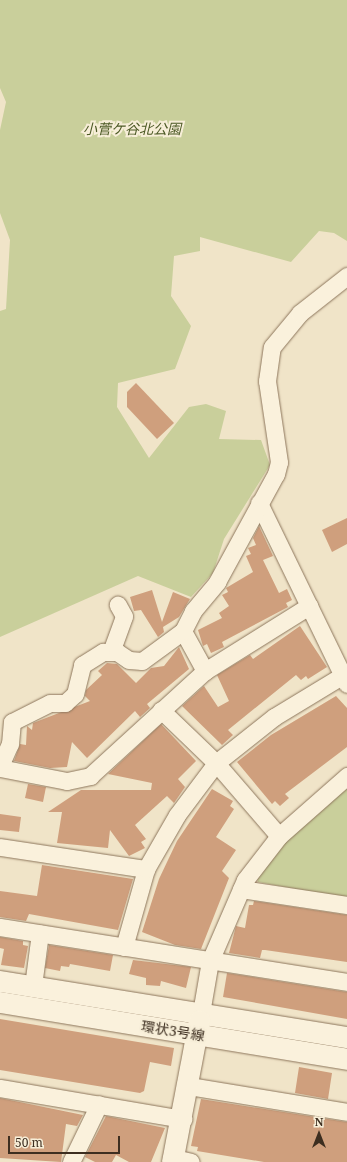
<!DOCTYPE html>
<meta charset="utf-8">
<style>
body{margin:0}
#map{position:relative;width:347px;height:1162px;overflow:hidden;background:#f0e4c8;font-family:"Noto Serif","Noto Sans JP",serif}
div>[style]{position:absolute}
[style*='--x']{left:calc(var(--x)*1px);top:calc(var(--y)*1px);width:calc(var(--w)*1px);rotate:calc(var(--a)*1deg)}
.green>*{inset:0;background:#c9cf9b}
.building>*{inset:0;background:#cf9f7d}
.roads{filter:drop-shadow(0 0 1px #8d765c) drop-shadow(0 0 1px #8d765c)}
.minor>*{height:17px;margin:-8.5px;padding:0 8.5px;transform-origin:8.5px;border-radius:8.5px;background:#faf1dc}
.tertiary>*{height:21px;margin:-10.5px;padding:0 10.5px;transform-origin:10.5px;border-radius:10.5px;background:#faf1dc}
span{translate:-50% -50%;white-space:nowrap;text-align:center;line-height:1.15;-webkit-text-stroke:4px #f7eed8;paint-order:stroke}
.park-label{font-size:14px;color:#4d5a26;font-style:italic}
.street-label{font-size:14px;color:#3d2e20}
.north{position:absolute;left:299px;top:1114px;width:40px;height:40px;-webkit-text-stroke:3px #f7eed8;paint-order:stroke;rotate:0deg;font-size:11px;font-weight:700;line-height:16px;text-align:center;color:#3d2e20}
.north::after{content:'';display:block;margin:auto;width:14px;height:18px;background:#3d2e20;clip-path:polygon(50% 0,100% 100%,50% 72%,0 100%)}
.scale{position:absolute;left:8px;top:1136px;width:112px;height:18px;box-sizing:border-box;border:2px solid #3d2e20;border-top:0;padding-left:5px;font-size:12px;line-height:14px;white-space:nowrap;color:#3d2e20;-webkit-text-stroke:3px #f7eed8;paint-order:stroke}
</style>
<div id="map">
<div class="green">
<i style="clip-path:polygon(0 0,347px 0,347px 241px,334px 233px,319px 231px,291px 262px,200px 237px,200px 251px,174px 256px,171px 296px,191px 326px,175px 369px,118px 383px,117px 407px,149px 458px,189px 407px,206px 404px,226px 411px,219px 439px,261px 440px,270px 465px,224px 539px,213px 573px,191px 597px,138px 576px,0 637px,0 311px,6px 309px,10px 240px,0 213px,0 130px,6px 102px,0 88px)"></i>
<i style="clip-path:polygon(347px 783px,347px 899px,258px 882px,256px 876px,282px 840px)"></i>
</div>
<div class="building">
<i style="clip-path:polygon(136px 383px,174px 423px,157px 439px,127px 407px,127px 392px)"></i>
<i style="clip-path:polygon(347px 518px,347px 544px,332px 552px,322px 530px)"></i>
<i style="clip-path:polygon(259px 526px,273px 556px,263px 560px,279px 593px,287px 589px,292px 600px,286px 603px,288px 607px,222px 642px,224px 647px,211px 653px,207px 644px,203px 646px,198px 630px,222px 618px,219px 613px,229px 606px,222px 595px,228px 592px,226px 588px,253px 572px,246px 556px,251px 554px,248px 548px,256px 545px,253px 538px)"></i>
<i style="clip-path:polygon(152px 590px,162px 622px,173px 592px,190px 599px,179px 617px,163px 627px,164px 632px,158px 637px,141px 610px,134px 611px,130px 597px)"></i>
<i style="clip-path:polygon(300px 626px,327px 667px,308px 679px,306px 676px,301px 680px,296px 675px,228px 730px,233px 735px,222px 745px,182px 706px,204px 686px,218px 707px,229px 701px,217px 675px,250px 655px,253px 659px)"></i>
<i style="clip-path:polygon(179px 647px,189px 669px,147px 704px,150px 708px,140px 717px,135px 711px,87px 758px,72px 742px,67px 767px,50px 768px,14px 761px,20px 744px,26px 745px,27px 726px,32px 730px,33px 723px,90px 701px,85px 696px,86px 690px,102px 675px,98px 671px,107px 663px,117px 664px,136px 683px,151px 668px,164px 666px)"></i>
<i style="clip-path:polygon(336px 696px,347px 708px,347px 747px,285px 794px,289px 798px,280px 806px,275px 801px,272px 804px,237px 762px,271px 735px)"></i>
<i style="clip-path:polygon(161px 724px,196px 761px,178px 779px,185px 787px,174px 803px,167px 796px,135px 825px,146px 839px,141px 842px,145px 848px,129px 856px,110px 830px,108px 848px,57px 843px,62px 812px,48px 812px,81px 790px,151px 790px,152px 783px,108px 774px)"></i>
<i style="clip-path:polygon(28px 784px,46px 787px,43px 802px,25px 798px)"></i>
<i style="clip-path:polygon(212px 789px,233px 801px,230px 806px,234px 809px,216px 837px,236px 850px,222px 871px,229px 878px,201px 949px,175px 945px,142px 932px,159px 879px,177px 841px)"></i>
<i style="clip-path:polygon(0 814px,21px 817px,19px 832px,0 830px)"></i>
<i style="clip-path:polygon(42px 865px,133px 879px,118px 930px,29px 914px,26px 921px,0 917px,0 891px,37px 896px)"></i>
<i style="clip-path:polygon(254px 901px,347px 915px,347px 962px,265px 950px,262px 950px,260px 958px,229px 953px,236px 926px,245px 928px,249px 905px,253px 905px)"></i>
<i style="clip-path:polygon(0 937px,23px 941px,23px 945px,28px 946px,24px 968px,1px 965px,4px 949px,0 948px)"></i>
<i style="clip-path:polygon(49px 945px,113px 955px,110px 971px,70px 964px,69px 967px,61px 966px,60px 971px,45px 968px)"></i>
<i style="clip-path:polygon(133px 960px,191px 967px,186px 988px,161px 981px,160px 986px,146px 985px,146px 978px,129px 974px)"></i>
<i style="clip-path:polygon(227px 973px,347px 992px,347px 1019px,223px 997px)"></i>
<i style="clip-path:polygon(0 1019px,174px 1048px,171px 1066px,150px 1062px,144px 1091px,140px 1093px,0 1070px)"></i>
<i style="clip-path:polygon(299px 1067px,332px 1073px,328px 1099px,295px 1093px)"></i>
<i style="clip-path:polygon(0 1098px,83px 1115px,77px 1126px,66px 1124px,61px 1162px,0 1158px)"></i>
<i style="clip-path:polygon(201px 1099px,347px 1122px,347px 1162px,264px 1162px,197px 1151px,198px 1147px,191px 1146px)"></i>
<i style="clip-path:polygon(106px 1116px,165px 1128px,151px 1162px,129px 1162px,116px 1155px,112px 1162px,95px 1162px,85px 1157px)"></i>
</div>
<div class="roads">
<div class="minor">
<i style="--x:259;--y:503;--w:201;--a:64.1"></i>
<i style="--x:183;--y:631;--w:46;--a:61.2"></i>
<i style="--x:111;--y:652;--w:38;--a:-70"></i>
<i style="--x:124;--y:616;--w:13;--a:-119"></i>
<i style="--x:161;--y:710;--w:76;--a:43.9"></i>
<i style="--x:216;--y:763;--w:96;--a:49.2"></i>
<i style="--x:0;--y:766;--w:24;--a:-66"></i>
<i style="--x:10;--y:744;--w:22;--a:-85"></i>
<i style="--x:12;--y:722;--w:42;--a:-26.6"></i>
<i style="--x:50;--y:703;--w:15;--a:0"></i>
<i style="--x:65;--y:703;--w:13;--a:-42"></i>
<i style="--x:75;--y:694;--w:30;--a:-76"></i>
<i style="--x:82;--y:665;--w:25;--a:-32"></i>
<i style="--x:103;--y:652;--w:14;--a:0"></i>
<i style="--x:117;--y:652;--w:14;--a:34"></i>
<i style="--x:129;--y:660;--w:13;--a:4"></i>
<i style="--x:142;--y:661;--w:51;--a:-36.2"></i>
<i style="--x:183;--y:631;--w:22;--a:-63"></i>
<i style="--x:193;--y:611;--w:38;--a:-50"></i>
<i style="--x:217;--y:582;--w:123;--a:-61.4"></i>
<i style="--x:276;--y:474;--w:12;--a:-76"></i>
<i style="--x:279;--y:462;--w:82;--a:-98.4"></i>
<i style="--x:267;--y:381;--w:34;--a:-82"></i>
<i style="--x:272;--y:347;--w:44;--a:-50.5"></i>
<i style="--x:300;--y:313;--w:60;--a:-38.2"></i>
<i style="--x:0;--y:768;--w:68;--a:11"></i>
<i style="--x:67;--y:781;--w:24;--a:-12"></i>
<i style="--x:90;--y:776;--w:156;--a:-42.4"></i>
<i style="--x:205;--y:671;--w:123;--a:-32"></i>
<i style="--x:0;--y:847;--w:148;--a:8.6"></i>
<i style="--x:241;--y:889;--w:107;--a:8.6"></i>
<i style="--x:0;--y:927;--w:351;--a:9"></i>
<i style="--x:124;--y:947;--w:81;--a:-74.2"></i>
<i style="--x:146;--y:869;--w:62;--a:-60.1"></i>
<i style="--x:177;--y:815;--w:65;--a:-53.1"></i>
<i style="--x:216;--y:763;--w:74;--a:-38.4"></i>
<i style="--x:274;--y:717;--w:81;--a:-31.3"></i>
<i style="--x:33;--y:986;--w:53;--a:-82.5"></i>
<i style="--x:201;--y:1013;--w:53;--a:-80.2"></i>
<i style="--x:210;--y:961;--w:88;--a:-66.6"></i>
<i style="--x:245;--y:880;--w:56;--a:-52.3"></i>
<i style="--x:279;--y:836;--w:91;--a:-41.4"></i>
<i style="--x:189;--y:1086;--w:160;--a:9.3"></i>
<i style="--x:0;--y:1088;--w:186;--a:9.6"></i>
<i style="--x:174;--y:1158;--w:17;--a:13"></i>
<i style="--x:71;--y:1162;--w:64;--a:-64.2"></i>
</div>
<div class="tertiary">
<i style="--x:0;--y:981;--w:351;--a:9.2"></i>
<i style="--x:0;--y:1002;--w:352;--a:9.3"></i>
<i style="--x:172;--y:1162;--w:144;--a:-79.2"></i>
</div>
</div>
<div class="park-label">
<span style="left:132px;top:129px">小菅ケ谷北公園</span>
</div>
<div class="street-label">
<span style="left:173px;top:1031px;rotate:9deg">環状3号線</span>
</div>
<div class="north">N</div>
<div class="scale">50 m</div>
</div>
